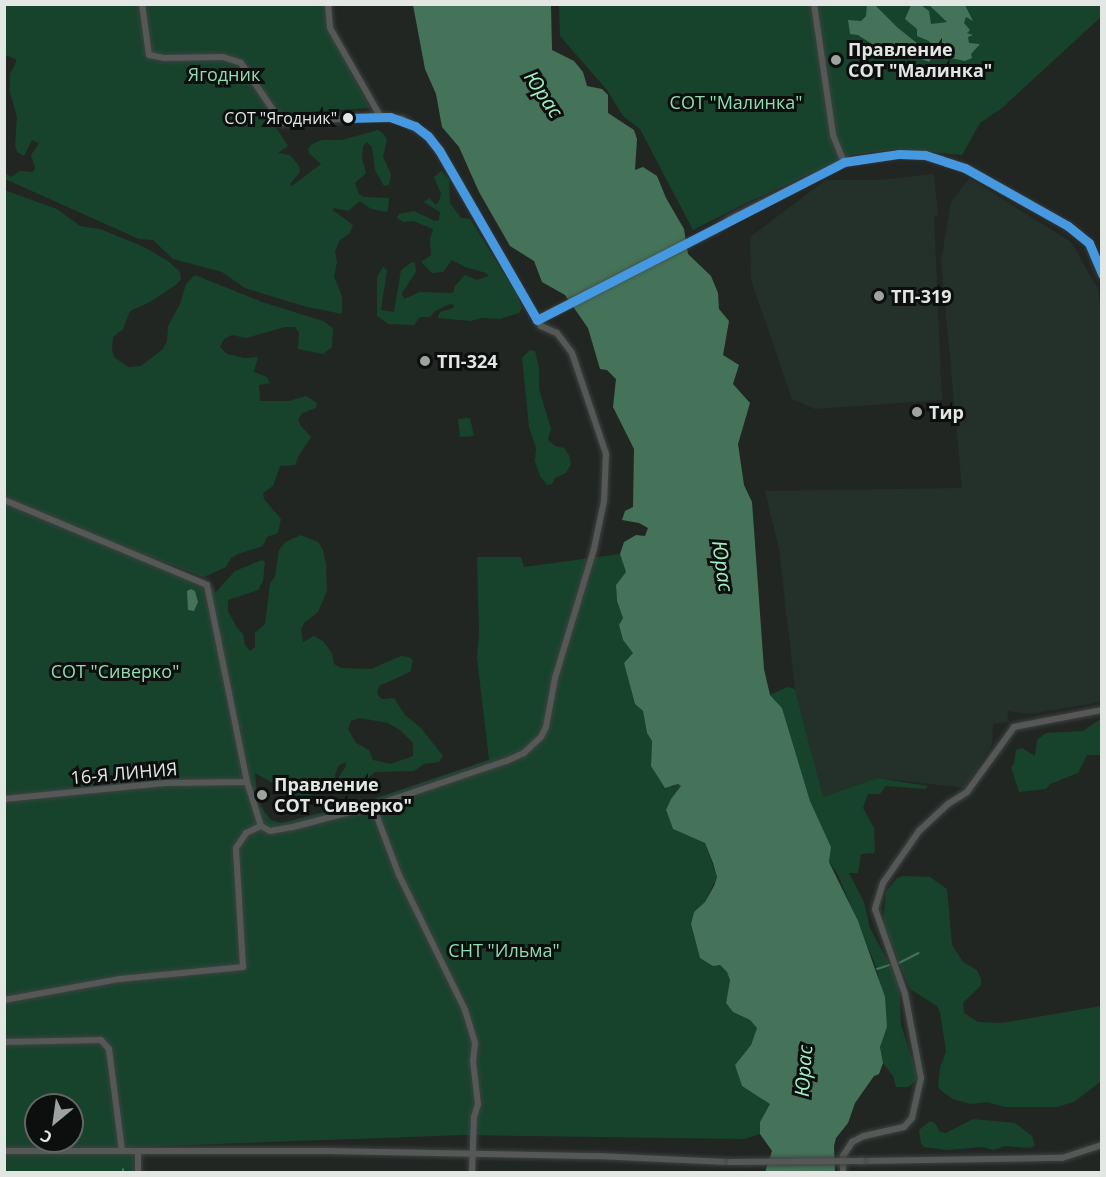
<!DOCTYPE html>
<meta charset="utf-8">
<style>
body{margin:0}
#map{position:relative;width:1106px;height:1177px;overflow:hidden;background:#212623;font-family:"Open Sans",sans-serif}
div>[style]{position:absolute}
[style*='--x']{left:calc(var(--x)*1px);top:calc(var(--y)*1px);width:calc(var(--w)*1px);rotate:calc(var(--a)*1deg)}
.built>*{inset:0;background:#24312a}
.green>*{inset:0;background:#17432d}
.water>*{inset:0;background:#45735a}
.stream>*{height:2px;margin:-1px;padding:0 1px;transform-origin:1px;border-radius:1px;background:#45735a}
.roads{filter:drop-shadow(0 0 2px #3e4240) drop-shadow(0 0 2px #3e4240)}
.minor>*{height:6px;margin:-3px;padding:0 3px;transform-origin:3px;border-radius:3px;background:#555856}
.bridges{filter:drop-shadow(0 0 2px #3e4240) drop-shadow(0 0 2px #3e4240)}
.minor-bridge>*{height:6px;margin:-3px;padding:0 3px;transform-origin:3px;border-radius:3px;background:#555856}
.bus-1>*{height:9px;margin:-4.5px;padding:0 4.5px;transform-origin:4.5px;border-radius:4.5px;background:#4699e1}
.dots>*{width:16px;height:16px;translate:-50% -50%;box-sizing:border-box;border:3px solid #0c0f0e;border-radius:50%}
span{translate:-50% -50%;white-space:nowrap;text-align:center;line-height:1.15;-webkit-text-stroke:6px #0c0f0e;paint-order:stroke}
.bus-label{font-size:16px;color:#e2e7e4}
.right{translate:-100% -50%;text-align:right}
.poi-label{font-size:18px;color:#e2e7e4;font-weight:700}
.left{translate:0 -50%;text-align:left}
.park-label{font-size:18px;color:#8fdeb2}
.street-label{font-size:18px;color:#e2e7e4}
.water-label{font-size:20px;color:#a1f0c4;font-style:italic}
.frame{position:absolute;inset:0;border:6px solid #e2e7e4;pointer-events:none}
.north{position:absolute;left:24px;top:1093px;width:60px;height:60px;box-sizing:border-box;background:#0c0f0e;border:2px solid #626564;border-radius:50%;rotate:209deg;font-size:16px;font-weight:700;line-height:24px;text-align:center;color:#e2e7e4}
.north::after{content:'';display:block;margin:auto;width:21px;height:27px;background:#9ea3a0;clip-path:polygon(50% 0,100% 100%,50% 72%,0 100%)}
</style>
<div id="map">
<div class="built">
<i style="clip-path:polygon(934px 174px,938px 216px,934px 217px,942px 400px,815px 409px,792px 399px,751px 280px,750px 237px,826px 180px,878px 180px)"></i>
<i style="clip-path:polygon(969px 178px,1071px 242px,1098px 289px,1101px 309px,1101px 702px,1029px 714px,1007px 711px,1009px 722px,993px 724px,992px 744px,965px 788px,877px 778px,823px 797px,795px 689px,779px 549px,765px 491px,962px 488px,941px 261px,951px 202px)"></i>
</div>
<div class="green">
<i style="clip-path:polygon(1101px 4px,1102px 16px,1002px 108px,980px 123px,962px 155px,898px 149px,851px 155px,744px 204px,693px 230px,640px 129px,623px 116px,607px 90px,560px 36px,559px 5px)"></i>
<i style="clip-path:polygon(5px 5px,325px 5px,328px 29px,370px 108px,291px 113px,273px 123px,288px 146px,278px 153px,290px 155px,299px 166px,300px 172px,290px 184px,292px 186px,321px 164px,309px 153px,308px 149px,312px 144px,322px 140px,342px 140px,378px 130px,383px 133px,387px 140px,383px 157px,391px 174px,389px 185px,384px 186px,375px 170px,372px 147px,367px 142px,363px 146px,362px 158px,366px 173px,355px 183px,359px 194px,364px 197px,389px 198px,388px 210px,386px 212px,371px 209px,360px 201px,348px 211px,334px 208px,333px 210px,353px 225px,350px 233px,340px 240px,335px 251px,337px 262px,334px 277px,342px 296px,342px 314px,303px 306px,245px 288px,222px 272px,173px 259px,153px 240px,139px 239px,5px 179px,4px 172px,11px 177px,20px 171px,33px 172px,35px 168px,31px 155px,39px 143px,32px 140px,24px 156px,17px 152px,15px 145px,17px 117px,10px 92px,10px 74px,16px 62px,16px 59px,5px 55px)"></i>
<i style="clip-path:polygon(441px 171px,449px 179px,450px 203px,461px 218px,470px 219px,517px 295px,522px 308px,519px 313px,500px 319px,482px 318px,471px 321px,438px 318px,440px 312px,453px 308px,454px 305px,450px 304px,435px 311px,430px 317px,420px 317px,414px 325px,388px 324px,377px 316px,377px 277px,383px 267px,387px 270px,381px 310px,394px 312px,401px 270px,412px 262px,415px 263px,416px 272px,402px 293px,404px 299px,420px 292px,453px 293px,455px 286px,465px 275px,477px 280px,489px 276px,486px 273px,465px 267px,452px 260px,443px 272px,432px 273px,421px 262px,431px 255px,430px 240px,433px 229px,413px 221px,403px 222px,397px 218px,399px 214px,414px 211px,435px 221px,439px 220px,440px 212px,424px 202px,429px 198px,436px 205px,439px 201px,441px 194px,434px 177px)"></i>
<i style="clip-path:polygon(evenodd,4px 190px,57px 209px,80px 226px,100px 229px,144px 247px,168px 261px,180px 272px,181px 279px,177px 284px,150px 302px,130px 311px,123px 329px,113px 337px,112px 350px,114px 357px,128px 367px,141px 366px,163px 349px,167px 341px,168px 326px,180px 304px,186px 284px,195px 275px,262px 302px,323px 321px,333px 328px,332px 347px,323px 354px,298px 349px,299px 333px,295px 327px,285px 327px,246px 338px,232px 335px,224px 339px,220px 347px,227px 354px,244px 358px,258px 357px,254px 372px,267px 377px,270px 383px,259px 385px,260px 401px,289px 401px,306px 396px,317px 403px,316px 408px,302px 413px,298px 420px,301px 426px,311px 437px,298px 457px,295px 465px,280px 466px,273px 486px,263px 493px,264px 499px,281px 519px,278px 533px,267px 537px,263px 546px,238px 554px,231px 558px,226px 567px,204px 577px,150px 557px,214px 588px,215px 593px,235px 571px,262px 560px,265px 562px,263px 581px,258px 590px,228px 600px,228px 611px,237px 628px,243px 634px,245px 645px,250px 651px,255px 647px,255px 633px,265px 624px,270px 584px,275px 576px,279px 550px,285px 542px,301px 535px,318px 542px,323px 550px,326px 565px,327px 591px,318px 612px,305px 622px,301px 629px,303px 642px,314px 636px,323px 641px,332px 653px,334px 664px,341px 668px,371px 669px,401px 656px,409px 657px,413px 660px,410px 672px,379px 686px,377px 694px,382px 699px,394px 698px,405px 715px,421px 728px,443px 756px,439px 762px,424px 764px,414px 771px,375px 772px,367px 779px,355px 778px,343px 784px,339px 782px,339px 777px,346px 766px,345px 762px,338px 766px,332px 785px,310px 795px,294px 795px,255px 773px,258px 803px,271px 820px,282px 823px,371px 800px,489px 760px,477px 658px,479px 634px,477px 557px,521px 557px,524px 567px,620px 554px,626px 572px,616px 585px,617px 601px,623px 618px,619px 625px,623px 640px,633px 653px,624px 663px,635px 704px,643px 711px,647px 733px,652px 741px,651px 766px,672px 787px,678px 784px,682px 786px,671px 799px,666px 811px,673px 829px,705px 843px,717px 877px,705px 902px,694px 912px,691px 924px,700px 958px,719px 965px,727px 972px,730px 979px,726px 1003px,733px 1012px,750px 1020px,757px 1028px,751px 1045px,735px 1065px,742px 1086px,771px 1104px,760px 1122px,760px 1134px,744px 1139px,464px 1135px,133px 1147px,134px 1172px,5px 1172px,4px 190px,360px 718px,388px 723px,400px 730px,413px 743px,413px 756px,391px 764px,373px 760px,369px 750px,356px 743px,348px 729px,351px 721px,360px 718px,4px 190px,36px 1105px,72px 1105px,72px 1141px,36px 1141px,36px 1105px)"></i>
<i style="clip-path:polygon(530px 350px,535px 351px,539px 367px,539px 389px,551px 429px,548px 440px,555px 446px,564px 448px,570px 457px,571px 464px,566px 473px,555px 478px,552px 484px,547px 485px,540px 476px,535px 461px,536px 448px,529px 427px,522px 358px)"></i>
<i style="clip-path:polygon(470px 418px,474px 436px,460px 437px,458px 419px)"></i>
<i style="clip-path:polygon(787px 687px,795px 689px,823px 797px,877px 778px,928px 786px,925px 789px,886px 786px,880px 794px,868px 794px,863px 808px,874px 828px,875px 850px,874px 853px,861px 854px,858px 873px,849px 873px,864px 902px,870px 928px,899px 982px,901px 1025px,917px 1073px,917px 1080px,908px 1087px,896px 1087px,893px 1076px,883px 1063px,880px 1047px,887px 1027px,877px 969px,838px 875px,829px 861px,831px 847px,810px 801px,782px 708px,770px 695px)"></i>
<i style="clip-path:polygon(1099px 720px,1101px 720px,1101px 755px,1087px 755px,1078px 773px,1050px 784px,1046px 789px,1019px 792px,1011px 767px,1014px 764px,1016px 750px,1022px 748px,1035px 756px,1037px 740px,1046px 733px,1083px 731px)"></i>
<i style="clip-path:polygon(903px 876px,930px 877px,947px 889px,952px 945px,963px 962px,977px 970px,981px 979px,981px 985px,963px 1003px,964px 1013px,978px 1022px,1002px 1023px,1101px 1006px,1101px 1081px,1074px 1102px,1057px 1107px,1005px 1107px,987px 1102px,970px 1104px,953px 1099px,943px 1092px,938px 1087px,940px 1068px,946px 1051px,940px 1012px,937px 1006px,910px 989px,883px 924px,886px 892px,897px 878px)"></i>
<i style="clip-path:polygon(973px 1119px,1015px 1123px,1032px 1136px,1035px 1146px,1030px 1148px,1005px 1146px,994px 1150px,982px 1147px,947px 1150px,924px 1147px,921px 1143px,919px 1130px,930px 1121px,935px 1123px,940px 1132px,946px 1133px)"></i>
</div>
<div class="water">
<i style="clip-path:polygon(413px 5px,551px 5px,552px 50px,574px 61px,583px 72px,587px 86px,602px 89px,608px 95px,608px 113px,634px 130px,637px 139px,635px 170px,643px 167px,657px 176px,666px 198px,684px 229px,688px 254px,711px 276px,718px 293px,719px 309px,729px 321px,723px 355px,739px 365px,733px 384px,750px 403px,738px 444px,744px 485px,752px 502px,764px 669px,770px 695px,782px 708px,810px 801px,831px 847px,829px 862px,858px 921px,885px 997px,887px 1027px,880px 1047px,883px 1063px,879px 1074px,874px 1076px,855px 1103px,848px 1123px,836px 1138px,834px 1146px,835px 1172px,765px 1172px,772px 1151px,760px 1134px,760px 1122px,770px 1104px,742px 1086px,735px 1065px,751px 1045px,757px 1028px,750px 1020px,733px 1012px,726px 1003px,730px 980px,727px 972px,720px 965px,713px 966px,700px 958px,691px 924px,694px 912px,705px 902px,714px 886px,717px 877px,713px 863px,705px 843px,673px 829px,666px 810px,671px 799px,681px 786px,678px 784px,665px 788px,651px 766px,652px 741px,647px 733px,643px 711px,635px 704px,624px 663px,633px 653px,623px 640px,619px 625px,623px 618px,617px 601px,616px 585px,626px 572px,620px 554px,624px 542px,636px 535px,645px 536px,648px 528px,639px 523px,622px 520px,625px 511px,633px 507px,634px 449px,613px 407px,616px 379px,607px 370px,600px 369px,588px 328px,565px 295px,542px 282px,534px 261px,510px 246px,479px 192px,459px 147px,442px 127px,436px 94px,425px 69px)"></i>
<i style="clip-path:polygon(867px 5px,875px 5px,898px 28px,933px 56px,929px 62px,902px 51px,875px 46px,858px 35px,850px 34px,848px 20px,861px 21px,866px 16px)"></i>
<i style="clip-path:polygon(911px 5px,921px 5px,929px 11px,931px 24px,947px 22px,929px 5px,965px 5px,973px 21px,966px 17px,964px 23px,970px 30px,967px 33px,973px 35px,968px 37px,969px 43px,980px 44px,971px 54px,972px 58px,965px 61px,941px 56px,929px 41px,917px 36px,917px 29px,905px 19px)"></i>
<i style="clip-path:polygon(191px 589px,195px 591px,198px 602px,194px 611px,188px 610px,187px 591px)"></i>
</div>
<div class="stream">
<i style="--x:899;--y:963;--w:22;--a:-27"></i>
<i style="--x:877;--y:969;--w:13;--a:-18"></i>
<i style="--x:123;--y:1169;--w:3;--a:90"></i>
</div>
<div class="roads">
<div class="minor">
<i style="--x:142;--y:4;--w:51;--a:82.2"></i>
<i style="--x:149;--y:55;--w:15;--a:11"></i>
<i style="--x:164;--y:58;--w:59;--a:-1"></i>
<i style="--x:223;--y:57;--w:19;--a:18"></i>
<i style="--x:241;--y:63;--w:73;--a:55.7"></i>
<i style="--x:282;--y:123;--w:98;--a:-4.1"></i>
<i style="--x:380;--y:116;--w:22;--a:8"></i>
<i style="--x:402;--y:119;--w:31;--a:33"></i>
<i style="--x:428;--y:136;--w:18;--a:52"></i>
<i style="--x:439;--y:150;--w:196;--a:60"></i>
<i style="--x:537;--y:320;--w:7;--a:56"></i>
<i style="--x:541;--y:326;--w:17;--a:24"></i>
<i style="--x:557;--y:333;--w:25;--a:53"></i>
<i style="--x:572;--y:353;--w:107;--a:71.4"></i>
<i style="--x:606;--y:454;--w:47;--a:92.4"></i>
<i style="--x:604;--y:501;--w:49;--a:101.8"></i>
<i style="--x:594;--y:549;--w:135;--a:106.8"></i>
<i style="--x:555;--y:678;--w:50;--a:100.4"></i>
<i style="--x:546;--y:727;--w:11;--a:117"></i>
<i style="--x:541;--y:737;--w:23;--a:137"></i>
<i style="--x:524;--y:753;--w:20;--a:156"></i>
<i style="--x:506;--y:761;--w:140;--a:161.3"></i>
<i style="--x:373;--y:806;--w:74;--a:69.4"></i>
<i style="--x:399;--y:875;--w:150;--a:63.9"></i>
<i style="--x:465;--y:1010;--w:34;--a:73"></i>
<i style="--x:475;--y:1043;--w:18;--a:96"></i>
<i style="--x:473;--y:1061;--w:43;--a:83.4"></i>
<i style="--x:478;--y:1104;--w:14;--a:107"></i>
<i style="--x:474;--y:1117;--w:55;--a:92.1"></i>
<i style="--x:328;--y:4;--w:24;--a:85"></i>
<i style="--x:330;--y:28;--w:101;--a:60.4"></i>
<i style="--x:814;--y:4;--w:132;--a:81.7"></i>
<i style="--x:833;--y:135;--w:29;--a:68"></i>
<i style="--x:537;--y:320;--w:203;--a:-26.9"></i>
<i style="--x:718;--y:228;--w:15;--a:-37"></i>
<i style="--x:730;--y:219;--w:127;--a:-26.6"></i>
<i style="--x:844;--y:162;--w:56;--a:-8.3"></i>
<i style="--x:899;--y:154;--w:26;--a:2"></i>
<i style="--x:925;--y:155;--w:42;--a:18"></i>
<i style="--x:965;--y:168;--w:118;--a:29.4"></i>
<i style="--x:1068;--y:226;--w:27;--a:39"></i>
<i style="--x:1089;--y:243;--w:35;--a:68"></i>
<i style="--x:4;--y:500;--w:220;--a:22.7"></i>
<i style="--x:207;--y:585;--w:201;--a:78.5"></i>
<i style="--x:247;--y:782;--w:46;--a:72.3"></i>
<i style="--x:261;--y:826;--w:10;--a:29"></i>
<i style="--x:270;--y:831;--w:23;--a:-10"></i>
<i style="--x:293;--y:827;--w:83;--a:-14.7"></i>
<i style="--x:4;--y:799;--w:162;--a:-5.7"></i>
<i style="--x:165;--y:783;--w:82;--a:-0.7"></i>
<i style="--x:4;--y:1000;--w:118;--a:-10.3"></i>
<i style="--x:120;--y:979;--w:124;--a:-5.6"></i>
<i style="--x:243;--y:967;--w:119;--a:-93.4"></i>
<i style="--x:236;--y:848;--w:18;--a:-56"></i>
<i style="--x:246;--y:833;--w:17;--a:-25"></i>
<i style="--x:4;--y:1042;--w:97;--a:-1.2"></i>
<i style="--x:101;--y:1040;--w:12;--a:48"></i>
<i style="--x:109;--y:1049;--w:102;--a:82.7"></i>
<i style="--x:4;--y:1151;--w:325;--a:0"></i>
<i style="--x:329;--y:1151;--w:268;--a:1.1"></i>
<i style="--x:597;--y:1156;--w:130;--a:2.6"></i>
<i style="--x:862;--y:1161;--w:200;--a:-0.9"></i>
<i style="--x:1062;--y:1158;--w:42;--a:-18"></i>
<i style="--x:138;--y:1172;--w:21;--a:-90"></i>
<i style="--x:843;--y:1172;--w:16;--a:-90"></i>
<i style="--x:843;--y:1156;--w:17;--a:-57"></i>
<i style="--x:852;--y:1142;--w:13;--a:-27"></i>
<i style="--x:864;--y:1136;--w:41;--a:-12.7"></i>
<i style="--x:904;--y:1127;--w:12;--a:-48"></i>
<i style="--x:912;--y:1118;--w:41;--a:-77.3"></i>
<i style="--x:921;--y:1078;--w:86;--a:-100.8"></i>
<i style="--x:905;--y:994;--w:90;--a:-109.4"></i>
<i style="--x:875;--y:909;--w:27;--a:-73"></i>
<i style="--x:883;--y:883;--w:63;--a:-55.3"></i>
<i style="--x:919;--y:831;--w:40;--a:-43"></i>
<i style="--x:948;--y:804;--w:22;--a:-32"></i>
<i style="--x:967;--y:792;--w:80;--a:-54.1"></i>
<i style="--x:1014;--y:727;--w:90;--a:-10.9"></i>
</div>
</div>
<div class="bridges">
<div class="minor-bridge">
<i style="--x:730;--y:1162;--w:132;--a:-0.4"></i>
</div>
</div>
<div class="bus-1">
<i style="--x:347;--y:118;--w:43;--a:-1.3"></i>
<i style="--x:390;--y:117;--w:27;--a:20"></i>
<i style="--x:415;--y:126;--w:16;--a:38"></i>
<i style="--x:428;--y:136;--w:18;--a:52"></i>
<i style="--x:439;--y:150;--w:196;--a:60"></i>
<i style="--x:537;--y:320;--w:345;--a:-27.2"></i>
<i style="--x:844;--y:162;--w:56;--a:-8.3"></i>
<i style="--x:899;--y:154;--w:26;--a:2"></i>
<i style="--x:925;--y:155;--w:42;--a:18"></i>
<i style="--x:965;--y:168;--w:118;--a:29.4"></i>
<i style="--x:1068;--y:226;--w:27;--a:39"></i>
<i style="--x:1089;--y:243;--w:34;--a:67"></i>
</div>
<div class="dots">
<i style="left:836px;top:60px;background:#9ea3a0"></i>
<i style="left:348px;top:118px;background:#e2e7e4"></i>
<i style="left:879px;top:296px;background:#9ea3a0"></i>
<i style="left:425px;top:361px;background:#9ea3a0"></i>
<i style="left:917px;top:412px;background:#9ea3a0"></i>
<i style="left:262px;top:795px;background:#9ea3a0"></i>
</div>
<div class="bus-label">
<span class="right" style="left:337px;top:118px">СОТ "Ягодник"</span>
</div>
<div class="poi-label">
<span class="left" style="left:848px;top:60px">Правление<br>СОТ "Малинка"</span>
<span class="left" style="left:891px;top:296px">ТП-319</span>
<span class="left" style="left:437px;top:361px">ТП-324</span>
<span class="left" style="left:929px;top:412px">Тир</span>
<span class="left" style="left:274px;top:795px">Правление<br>СОТ "Сиверко"</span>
</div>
<div class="park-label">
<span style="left:224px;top:74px">Ягодник</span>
<span style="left:736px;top:102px">СОТ "Малинка"</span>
<span style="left:115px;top:671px">СОТ "Сиверко"</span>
<span style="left:504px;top:950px">СНТ "Ильма"</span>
</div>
<div class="street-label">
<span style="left:124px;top:773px;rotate:-5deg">16-Я ЛИНИЯ</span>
</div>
<div class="water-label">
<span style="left:544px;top:94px;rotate:56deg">Юрас</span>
<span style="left:723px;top:566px;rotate:82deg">Юрас</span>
<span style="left:803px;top:1071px;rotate:-86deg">Юрас</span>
</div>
<div class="frame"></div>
<div class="north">С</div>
</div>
